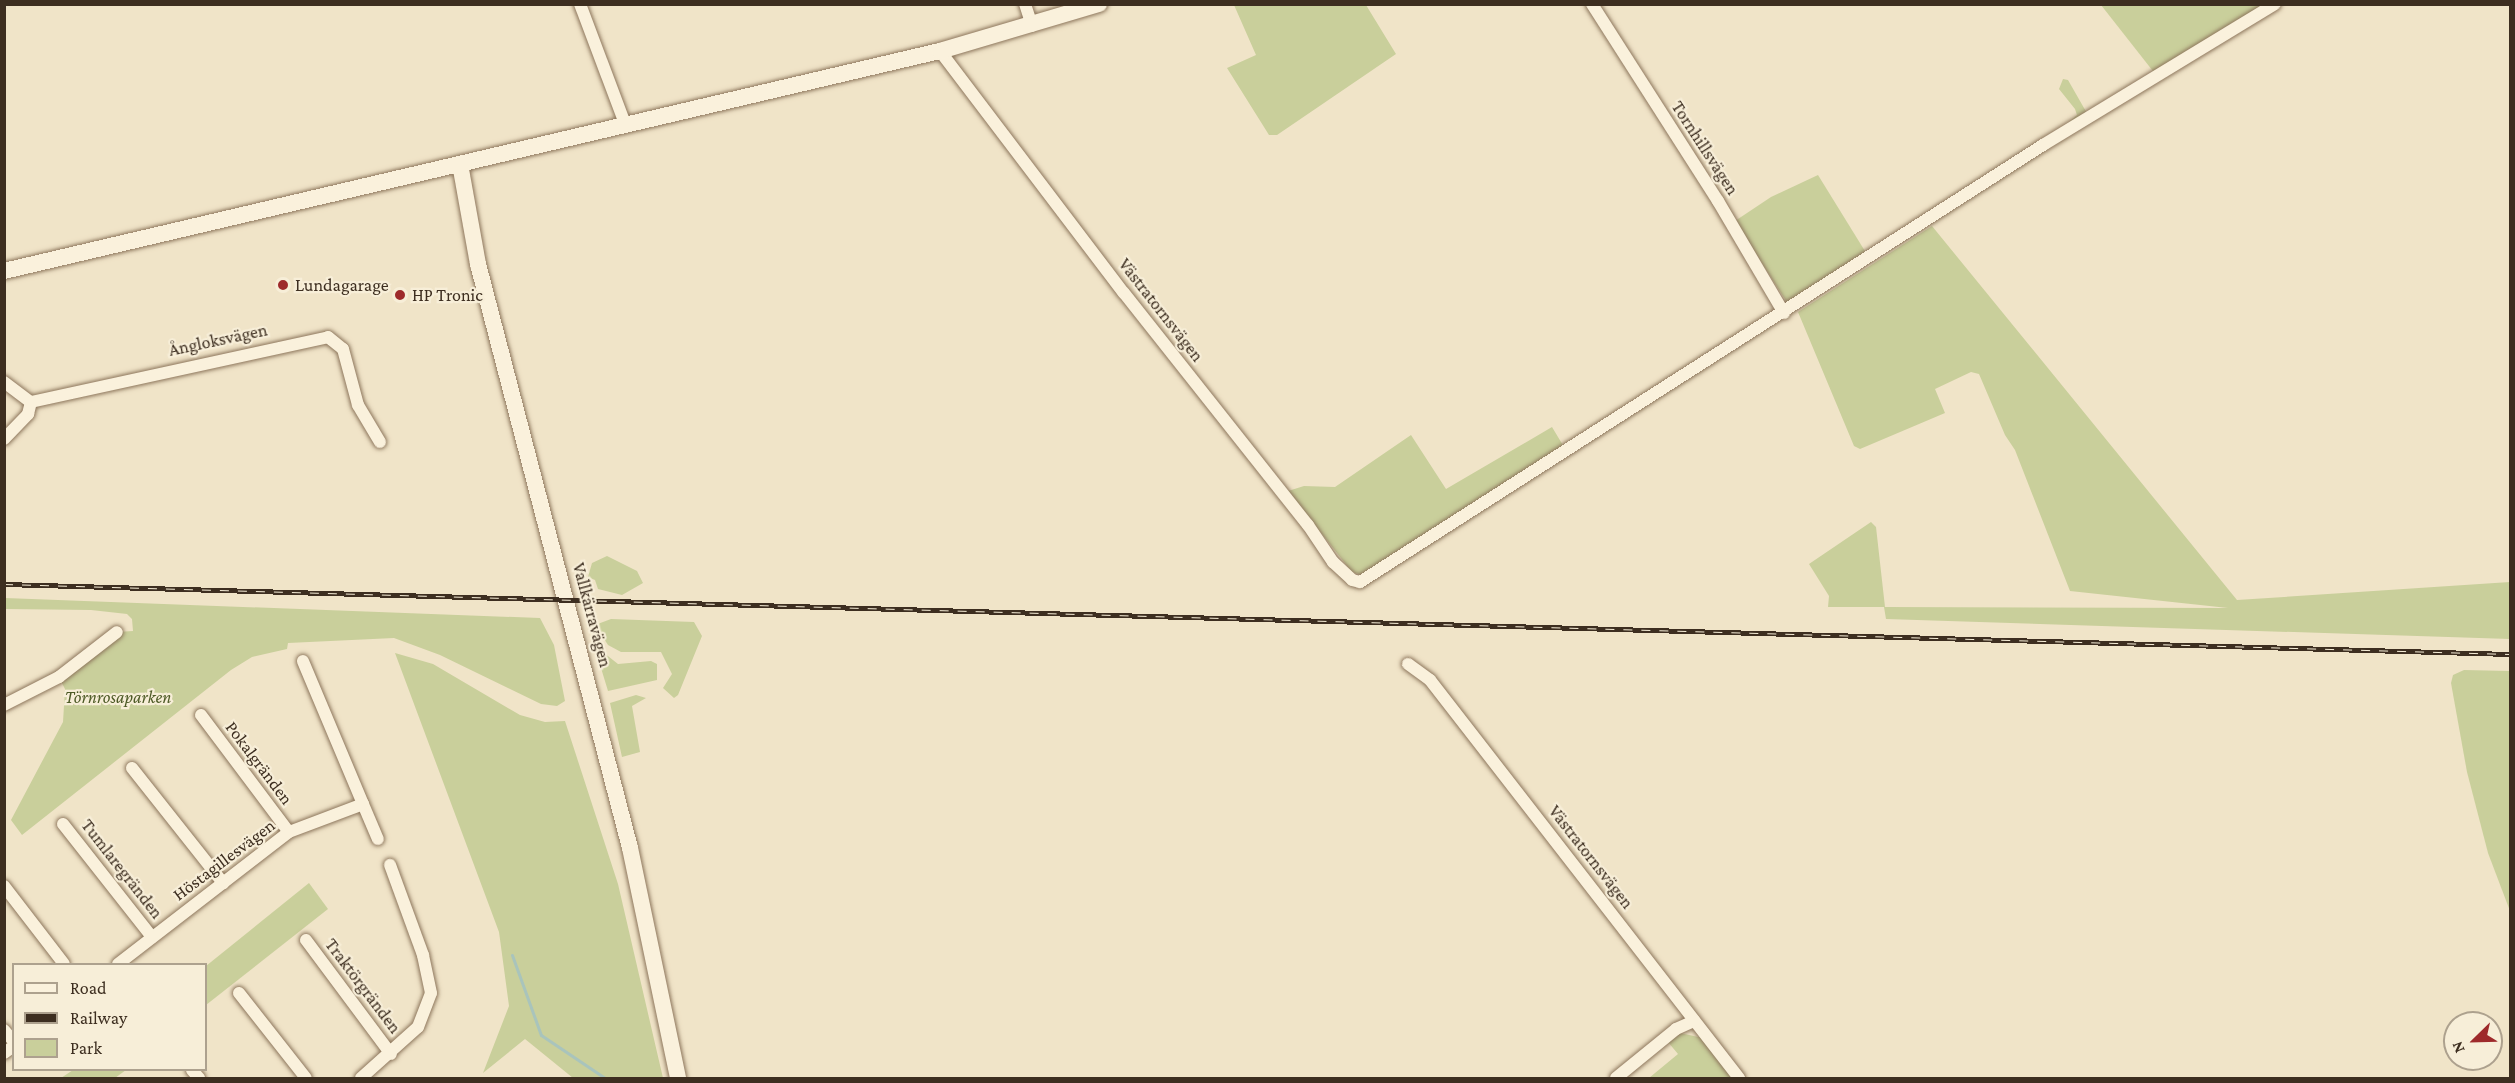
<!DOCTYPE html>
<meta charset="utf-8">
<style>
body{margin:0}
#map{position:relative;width:2515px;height:1083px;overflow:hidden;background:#f0e4c8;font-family:"Crimson Pro",serif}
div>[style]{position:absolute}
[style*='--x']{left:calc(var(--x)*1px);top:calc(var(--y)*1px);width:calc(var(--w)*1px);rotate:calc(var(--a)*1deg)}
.green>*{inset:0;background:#c9cf9b}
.stream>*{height:3px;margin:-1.5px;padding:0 1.5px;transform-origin:1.5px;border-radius:1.5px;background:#a9c4bc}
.roads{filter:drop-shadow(0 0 2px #8d765c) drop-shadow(0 0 2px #8d765c)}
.street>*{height:12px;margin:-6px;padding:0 6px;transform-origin:6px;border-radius:6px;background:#faf1dc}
.secondary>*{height:16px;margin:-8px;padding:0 8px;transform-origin:8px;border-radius:8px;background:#faf1dc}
.rail>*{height:5px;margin-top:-2.5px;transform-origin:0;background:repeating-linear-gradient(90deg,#f7eed8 0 9px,#3d2e20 0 18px);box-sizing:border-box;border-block:2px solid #3d2e20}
.dots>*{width:16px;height:16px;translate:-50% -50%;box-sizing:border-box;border:3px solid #f7eed8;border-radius:50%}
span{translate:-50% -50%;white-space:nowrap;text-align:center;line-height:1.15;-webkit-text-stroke:4.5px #f7eed8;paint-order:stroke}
.street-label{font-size:18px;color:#3d2e20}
.poi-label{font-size:18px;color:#3d2e20}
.left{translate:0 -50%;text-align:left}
.park-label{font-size:18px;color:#4d5a26;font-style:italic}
.frame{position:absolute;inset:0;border:6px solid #3d2e20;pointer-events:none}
.legend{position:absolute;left:12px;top:963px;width:195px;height:108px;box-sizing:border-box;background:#f7eed8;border:2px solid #ada18e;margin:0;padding:8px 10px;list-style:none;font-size:18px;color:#3d2e20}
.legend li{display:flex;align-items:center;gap:12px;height:30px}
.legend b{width:30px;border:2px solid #ada18e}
.north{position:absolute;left:2443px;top:1011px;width:60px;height:60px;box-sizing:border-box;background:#f7eed8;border:2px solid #ada18e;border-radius:50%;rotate:247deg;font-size:16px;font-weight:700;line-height:24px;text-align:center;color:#3d2e20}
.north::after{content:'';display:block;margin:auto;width:21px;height:27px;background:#9e2a2b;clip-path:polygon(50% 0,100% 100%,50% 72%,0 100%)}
</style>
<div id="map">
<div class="green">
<i style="clip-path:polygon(1234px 5px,1366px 5px,1396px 54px,1277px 135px,1269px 135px,1227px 68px,1256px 55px)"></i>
<i style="clip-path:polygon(2101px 5px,2270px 5px,2156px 75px)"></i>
<i style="clip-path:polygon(2063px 79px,2068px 80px,2088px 115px,2074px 124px,2070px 121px,2077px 115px,2075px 109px,2059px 89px)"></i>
<i style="clip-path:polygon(1818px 175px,1868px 256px,1788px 304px,1735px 221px,1771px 197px)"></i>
<i style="clip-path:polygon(1932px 226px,2237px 600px,2510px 582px,2510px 639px,1886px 619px,1884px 607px,1828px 607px,1829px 596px,1809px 564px,1871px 522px,1876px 527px,1885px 607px,2228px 608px,2070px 591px,2015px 450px,2005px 435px,1979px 374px,1971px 372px,1935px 389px,1945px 413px,1860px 449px,1854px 446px,1798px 312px)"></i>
<i style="clip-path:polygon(1552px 427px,1564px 447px,1362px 575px,1352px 572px,1288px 491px,1304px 486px,1335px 487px,1411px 435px,1446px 489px)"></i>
<i style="clip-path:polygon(607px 556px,637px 571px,643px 583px,622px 595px,598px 589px,595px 580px,588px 577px,592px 563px)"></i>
<i style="clip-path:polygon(5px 598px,540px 618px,554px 645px,565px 701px,557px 706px,541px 704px,440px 655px,394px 638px,288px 643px,287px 649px,252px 657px,231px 670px,22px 835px,11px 820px,63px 722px,65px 689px,59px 677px,117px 632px,133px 631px,132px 619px,127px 614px,91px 610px,5px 609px)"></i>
<i style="clip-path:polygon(611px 619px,694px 622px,702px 636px,678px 695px,674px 698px,663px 688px,672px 674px,661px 652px,621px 652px,608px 645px,595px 625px)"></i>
<i style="clip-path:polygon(594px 645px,618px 664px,651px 661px,657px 664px,657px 680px,608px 691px)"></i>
<i style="clip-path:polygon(395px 653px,433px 664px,520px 715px,545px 722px,565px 721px,618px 884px,663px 1078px,573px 1078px,525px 1039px,483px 1073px,509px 1006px,499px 932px)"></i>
<i style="clip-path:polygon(2464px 670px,2510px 671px,2510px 911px,2488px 853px,2467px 772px,2451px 683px,2453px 675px)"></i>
<i style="clip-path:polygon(636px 695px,646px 698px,632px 706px,640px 752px,622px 757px,610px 703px)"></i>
<i style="clip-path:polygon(309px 883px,328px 909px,206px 1005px,206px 966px)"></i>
<i style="clip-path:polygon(1680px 1033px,1703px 1038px,1735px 1078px,1649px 1078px,1678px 1054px,1668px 1042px)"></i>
<i style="clip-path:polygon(73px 1070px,126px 1070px,115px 1078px,61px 1078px)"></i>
</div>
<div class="stream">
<i style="--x:512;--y:955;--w:85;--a:70.1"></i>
<i style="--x:541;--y:1035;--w:77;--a:33.9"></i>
</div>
<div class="roads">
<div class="street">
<i style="--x:580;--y:4;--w:128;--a:69.4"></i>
<i style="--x:1025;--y:4;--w:23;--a:72"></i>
<i style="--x:1592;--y:4;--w:234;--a:57.4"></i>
<i style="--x:1718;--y:201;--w:130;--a:59.5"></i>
<i style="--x:940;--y:51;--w:304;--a:52.8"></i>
<i style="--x:1124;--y:293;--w:296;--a:51.6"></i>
<i style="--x:1308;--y:525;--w:45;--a:56"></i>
<i style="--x:1333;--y:562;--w:26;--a:43"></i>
<i style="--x:1352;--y:580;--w:8;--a:14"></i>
<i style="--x:1360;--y:582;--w:811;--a:-32.61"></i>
<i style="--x:2043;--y:145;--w:271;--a:-31.3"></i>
<i style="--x:4;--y:382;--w:34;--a:37"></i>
<i style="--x:31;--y:402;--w:304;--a:-12.3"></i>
<i style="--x:328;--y:337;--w:19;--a:39"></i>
<i style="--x:343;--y:349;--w:58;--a:75"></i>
<i style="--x:358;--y:405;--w:43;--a:59.3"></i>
<i style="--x:4;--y:439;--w:35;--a:-46"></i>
<i style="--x:28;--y:414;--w:12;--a:-76"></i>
<i style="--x:1408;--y:664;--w:27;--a:36"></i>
<i style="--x:1430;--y:680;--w:504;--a:52.17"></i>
<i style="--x:4;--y:705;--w:62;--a:-27"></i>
<i style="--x:59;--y:677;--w:73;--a:-37.8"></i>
<i style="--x:201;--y:715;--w:146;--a:53.1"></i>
<i style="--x:132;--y:768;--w:147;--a:51.6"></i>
<i style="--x:363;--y:804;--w:38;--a:67"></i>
<i style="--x:63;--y:824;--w:144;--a:51.8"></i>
<i style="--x:4;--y:886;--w:98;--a:52.4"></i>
<i style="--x:306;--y:940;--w:142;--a:53.3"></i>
<i style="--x:118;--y:964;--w:216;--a:-37.7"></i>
<i style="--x:289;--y:832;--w:79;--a:-20.7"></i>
<i style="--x:363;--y:804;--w:155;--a:-112.8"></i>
<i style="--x:239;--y:993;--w:108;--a:51.8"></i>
<i style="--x:4;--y:1030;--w:16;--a:50"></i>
<i style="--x:4;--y:1053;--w:12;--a:-35"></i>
<i style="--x:192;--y:1070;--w:11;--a:49"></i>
<i style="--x:361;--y:1078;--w:76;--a:-41.8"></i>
<i style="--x:418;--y:1027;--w:36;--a:-69"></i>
<i style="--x:431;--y:993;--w:39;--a:-102"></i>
<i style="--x:423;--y:955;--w:96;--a:-110.1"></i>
<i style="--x:1616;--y:1078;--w:77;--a:-39.2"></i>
<i style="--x:1676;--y:1029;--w:20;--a:-24"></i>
</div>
<div class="secondary">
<i style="--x:460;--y:164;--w:102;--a:79.8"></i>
<i style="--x:478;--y:264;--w:603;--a:75.41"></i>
<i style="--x:630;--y:848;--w:235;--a:78.2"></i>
<i style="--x:4;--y:271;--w:962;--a:-13.23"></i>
<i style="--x:940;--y:51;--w:166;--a:-16.5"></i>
</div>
</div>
<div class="rail">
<i style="--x:4;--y:584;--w:2507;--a:1.6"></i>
</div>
<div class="dots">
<i style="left:283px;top:285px;background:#9e2a2b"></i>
<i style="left:400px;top:295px;background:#9e2a2b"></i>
</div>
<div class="street-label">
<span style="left:1705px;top:148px;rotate:57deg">Tornhillsvägen</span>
<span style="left:1161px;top:310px;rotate:52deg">Västratornsvägen</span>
<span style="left:218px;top:340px;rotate:-12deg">Ångloksvägen</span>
<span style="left:592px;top:615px;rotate:75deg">Vallkärravägen</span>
<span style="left:259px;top:763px;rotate:53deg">Pokalgränden</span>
<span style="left:1591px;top:857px;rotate:52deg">Västratornsvägen</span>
<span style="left:224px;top:860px;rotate:-37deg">Höstagillesvägen</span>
<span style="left:122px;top:869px;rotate:52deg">Tumlaregränden</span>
<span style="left:363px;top:986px;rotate:53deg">Traktörgränden</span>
</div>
<div class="poi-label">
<span class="left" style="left:295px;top:285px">Lundagarage</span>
<span class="left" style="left:412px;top:295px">HP Tronic</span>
</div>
<div class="park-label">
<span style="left:118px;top:697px">Törnrosaparken</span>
</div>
<div class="frame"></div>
<ul class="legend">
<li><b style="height:8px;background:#faf1dc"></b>Road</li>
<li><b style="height:8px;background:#3d2e20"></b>Railway</li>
<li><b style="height:16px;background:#c9cf9b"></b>Park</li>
</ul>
<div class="north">N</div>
</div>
